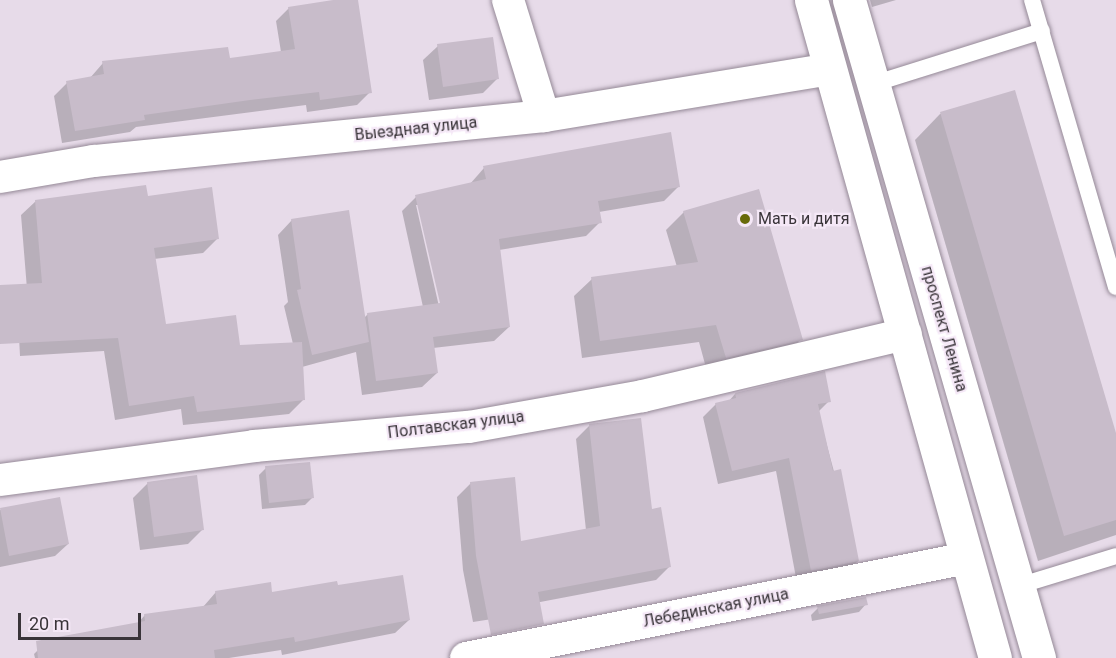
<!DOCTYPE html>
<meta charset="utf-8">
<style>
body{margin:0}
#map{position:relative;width:1116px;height:658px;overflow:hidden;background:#e7dbe9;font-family:Roboto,sans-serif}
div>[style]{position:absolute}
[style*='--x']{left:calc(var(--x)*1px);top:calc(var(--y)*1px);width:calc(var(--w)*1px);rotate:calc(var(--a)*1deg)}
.shadow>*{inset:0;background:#0003}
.building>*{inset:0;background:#c8bcca}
.roads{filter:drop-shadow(0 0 2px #958997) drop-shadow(0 0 2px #958997)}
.lane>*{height:16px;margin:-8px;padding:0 8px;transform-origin:8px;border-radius:8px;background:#fff}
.street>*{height:32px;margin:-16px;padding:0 16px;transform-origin:16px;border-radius:16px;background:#fff}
.secondary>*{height:33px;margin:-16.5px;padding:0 16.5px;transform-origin:16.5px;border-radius:16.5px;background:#fff}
.dots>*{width:16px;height:16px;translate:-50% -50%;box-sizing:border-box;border:3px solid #f5e8f7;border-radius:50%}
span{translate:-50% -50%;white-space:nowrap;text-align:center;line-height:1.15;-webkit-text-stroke:4.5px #f5e8f7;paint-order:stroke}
.street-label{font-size:16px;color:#393439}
.poi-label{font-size:16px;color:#393439}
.left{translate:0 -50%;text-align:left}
.scale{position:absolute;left:18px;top:613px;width:123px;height:27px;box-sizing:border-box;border:3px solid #393439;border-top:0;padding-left:8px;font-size:18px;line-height:21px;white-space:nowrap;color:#393439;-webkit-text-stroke:4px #f5e8f7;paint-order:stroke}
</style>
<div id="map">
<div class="shadow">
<i style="clip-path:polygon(344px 0,357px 0,370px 92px,357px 105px,307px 112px,306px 105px,136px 127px,130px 132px,62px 143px,54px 96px,67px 83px,90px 78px,103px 63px,228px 60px,281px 52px,276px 21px,289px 8px)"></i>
<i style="clip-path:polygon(870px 0,896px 0,872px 7px)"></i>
<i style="clip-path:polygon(438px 46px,497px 79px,483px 93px,429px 100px,423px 60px)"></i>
<i style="clip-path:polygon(1014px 92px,1116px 439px,1116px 535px,1038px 561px,915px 140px,940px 114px)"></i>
<i style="clip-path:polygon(evenodd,484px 168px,679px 186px,664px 201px,599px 212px,600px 222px,586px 236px,499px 250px,509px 327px,494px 341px,433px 348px,437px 373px,422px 387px,362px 395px,356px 352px,302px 367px,303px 400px,289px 414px,183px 425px,181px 409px,115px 420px,104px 351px,20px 356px,17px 299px,27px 289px,21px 215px,36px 201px,146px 198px,217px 239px,203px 253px,154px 259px,165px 326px,239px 347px,293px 344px,284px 306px,288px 302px,278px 235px,292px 220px,364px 318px,368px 314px,423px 307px,402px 211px,416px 197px,470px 184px,484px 168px,416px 205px,419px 205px,443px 310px,440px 311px,416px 205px)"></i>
<i style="clip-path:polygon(684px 212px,801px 339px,784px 357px,708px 375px,699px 342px,582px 358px,574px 296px,592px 279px,677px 267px,666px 230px)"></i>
<i style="clip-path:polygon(735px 394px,829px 401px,818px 412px,858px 561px,844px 574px,797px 583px,776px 471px,718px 484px,703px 417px,716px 404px,728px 402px)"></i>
<i style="clip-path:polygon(590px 425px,650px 511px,670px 566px,656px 580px,535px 603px,524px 614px,473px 622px,463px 570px,457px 497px,471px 483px,520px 543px,586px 530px,576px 439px)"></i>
<i style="clip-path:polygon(266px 468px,312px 498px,305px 505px,262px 509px,259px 475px)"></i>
<i style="clip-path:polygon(148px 483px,203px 529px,188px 544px,140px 550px,133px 498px)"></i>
<i style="clip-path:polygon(59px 498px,68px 544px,55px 556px,0 567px,0 510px)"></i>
<i style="clip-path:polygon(336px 586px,409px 620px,395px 633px,282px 655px,281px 650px,229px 658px,35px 658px,34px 654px,48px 640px,136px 625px,145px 615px,203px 607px,216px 592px,271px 594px)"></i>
<i style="clip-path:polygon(866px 604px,859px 612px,812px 621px,811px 615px,818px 608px)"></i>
</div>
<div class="building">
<i style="clip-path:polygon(333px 0,358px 0,372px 93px,320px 100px,319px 92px,250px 100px,144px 115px,145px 120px,75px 131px,66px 81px,104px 74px,102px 61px,228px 47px,230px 58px,295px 49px,288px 7px)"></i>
<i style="clip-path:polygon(493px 37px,499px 79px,443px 87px,437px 44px)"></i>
<i style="clip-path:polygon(1015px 90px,1116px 433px,1116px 520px,1064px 536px,940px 112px)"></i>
<i style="clip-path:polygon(671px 132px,680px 187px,598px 201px,602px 223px,499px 239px,510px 327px,433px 337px,438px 373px,376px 381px,367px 313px,440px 303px,415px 195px,486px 179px,483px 166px)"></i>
<i style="clip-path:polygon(146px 185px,148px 196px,212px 187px,219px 239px,154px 248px,166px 324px,236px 315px,240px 345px,302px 342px,305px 400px,197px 412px,194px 396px,129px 406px,118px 338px,0 344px,0 285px,42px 283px,35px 200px)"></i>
<i style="clip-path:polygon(759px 189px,803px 340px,726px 358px,716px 325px,600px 341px,591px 277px,698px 262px,683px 211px)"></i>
<i style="clip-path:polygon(349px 210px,369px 342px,312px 355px,297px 290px,301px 289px,291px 219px)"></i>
<i style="clip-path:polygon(825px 371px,831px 402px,818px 404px,833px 471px,841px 469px,859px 561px,811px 571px,789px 458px,732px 471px,715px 403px,736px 398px,735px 393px)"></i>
<i style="clip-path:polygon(641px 418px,652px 509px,661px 507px,671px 567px,538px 592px,544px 624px,491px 635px,476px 556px,470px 482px,515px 477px,521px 541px,600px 526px,589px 424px)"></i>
<i style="clip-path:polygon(310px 462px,314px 498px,269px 503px,265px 466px)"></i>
<i style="clip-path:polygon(197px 475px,204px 530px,154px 537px,147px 482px)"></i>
<i style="clip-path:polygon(60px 497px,69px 544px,9px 556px,0 508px)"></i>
<i style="clip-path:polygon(403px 575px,410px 620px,295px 642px,294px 637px,214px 650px,215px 658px,38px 658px,36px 641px,145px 621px,144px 614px,217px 604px,215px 591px,271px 582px,272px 592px,337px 581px,338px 585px)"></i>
<i style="clip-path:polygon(866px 597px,868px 605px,819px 614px,817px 606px)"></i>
</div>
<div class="roads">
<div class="lane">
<i style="--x:1032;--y:0;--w:299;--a:73.7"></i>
<i style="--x:873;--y:84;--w:177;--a:-17.4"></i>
<i style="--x:1018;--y:586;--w:102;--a:-17"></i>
</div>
<div class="street">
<i style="--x:508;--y:0;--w:121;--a:72.8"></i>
<i style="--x:0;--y:177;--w:95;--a:-9.7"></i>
<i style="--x:94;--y:161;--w:452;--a:-5.7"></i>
<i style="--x:544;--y:116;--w:290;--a:-9.3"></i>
<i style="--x:0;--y:480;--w:256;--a:-7.6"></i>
<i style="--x:254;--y:446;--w:216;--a:-5.1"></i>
<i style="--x:469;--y:427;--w:177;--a:-10.1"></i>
<i style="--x:643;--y:396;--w:270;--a:-13.3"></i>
<i style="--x:466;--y:658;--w:511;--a:-11.29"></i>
</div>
<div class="secondary">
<i style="--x:811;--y:0;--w:683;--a:74.38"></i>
<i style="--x:849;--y:0;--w:685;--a:73.89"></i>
</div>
</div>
<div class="dots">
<i style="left:745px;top:219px;background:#686a0a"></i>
</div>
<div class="street-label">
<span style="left:416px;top:129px;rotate:-6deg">Выездная улица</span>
<span style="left:944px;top:329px;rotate:74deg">проспект Ленина</span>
<span style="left:456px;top:425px;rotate:-7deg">Полтавская улица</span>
<span style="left:716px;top:608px;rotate:-11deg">Лебединская улица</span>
</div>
<div class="poi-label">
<span class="left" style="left:758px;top:219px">Мать и дитя</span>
</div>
<div class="scale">20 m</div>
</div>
